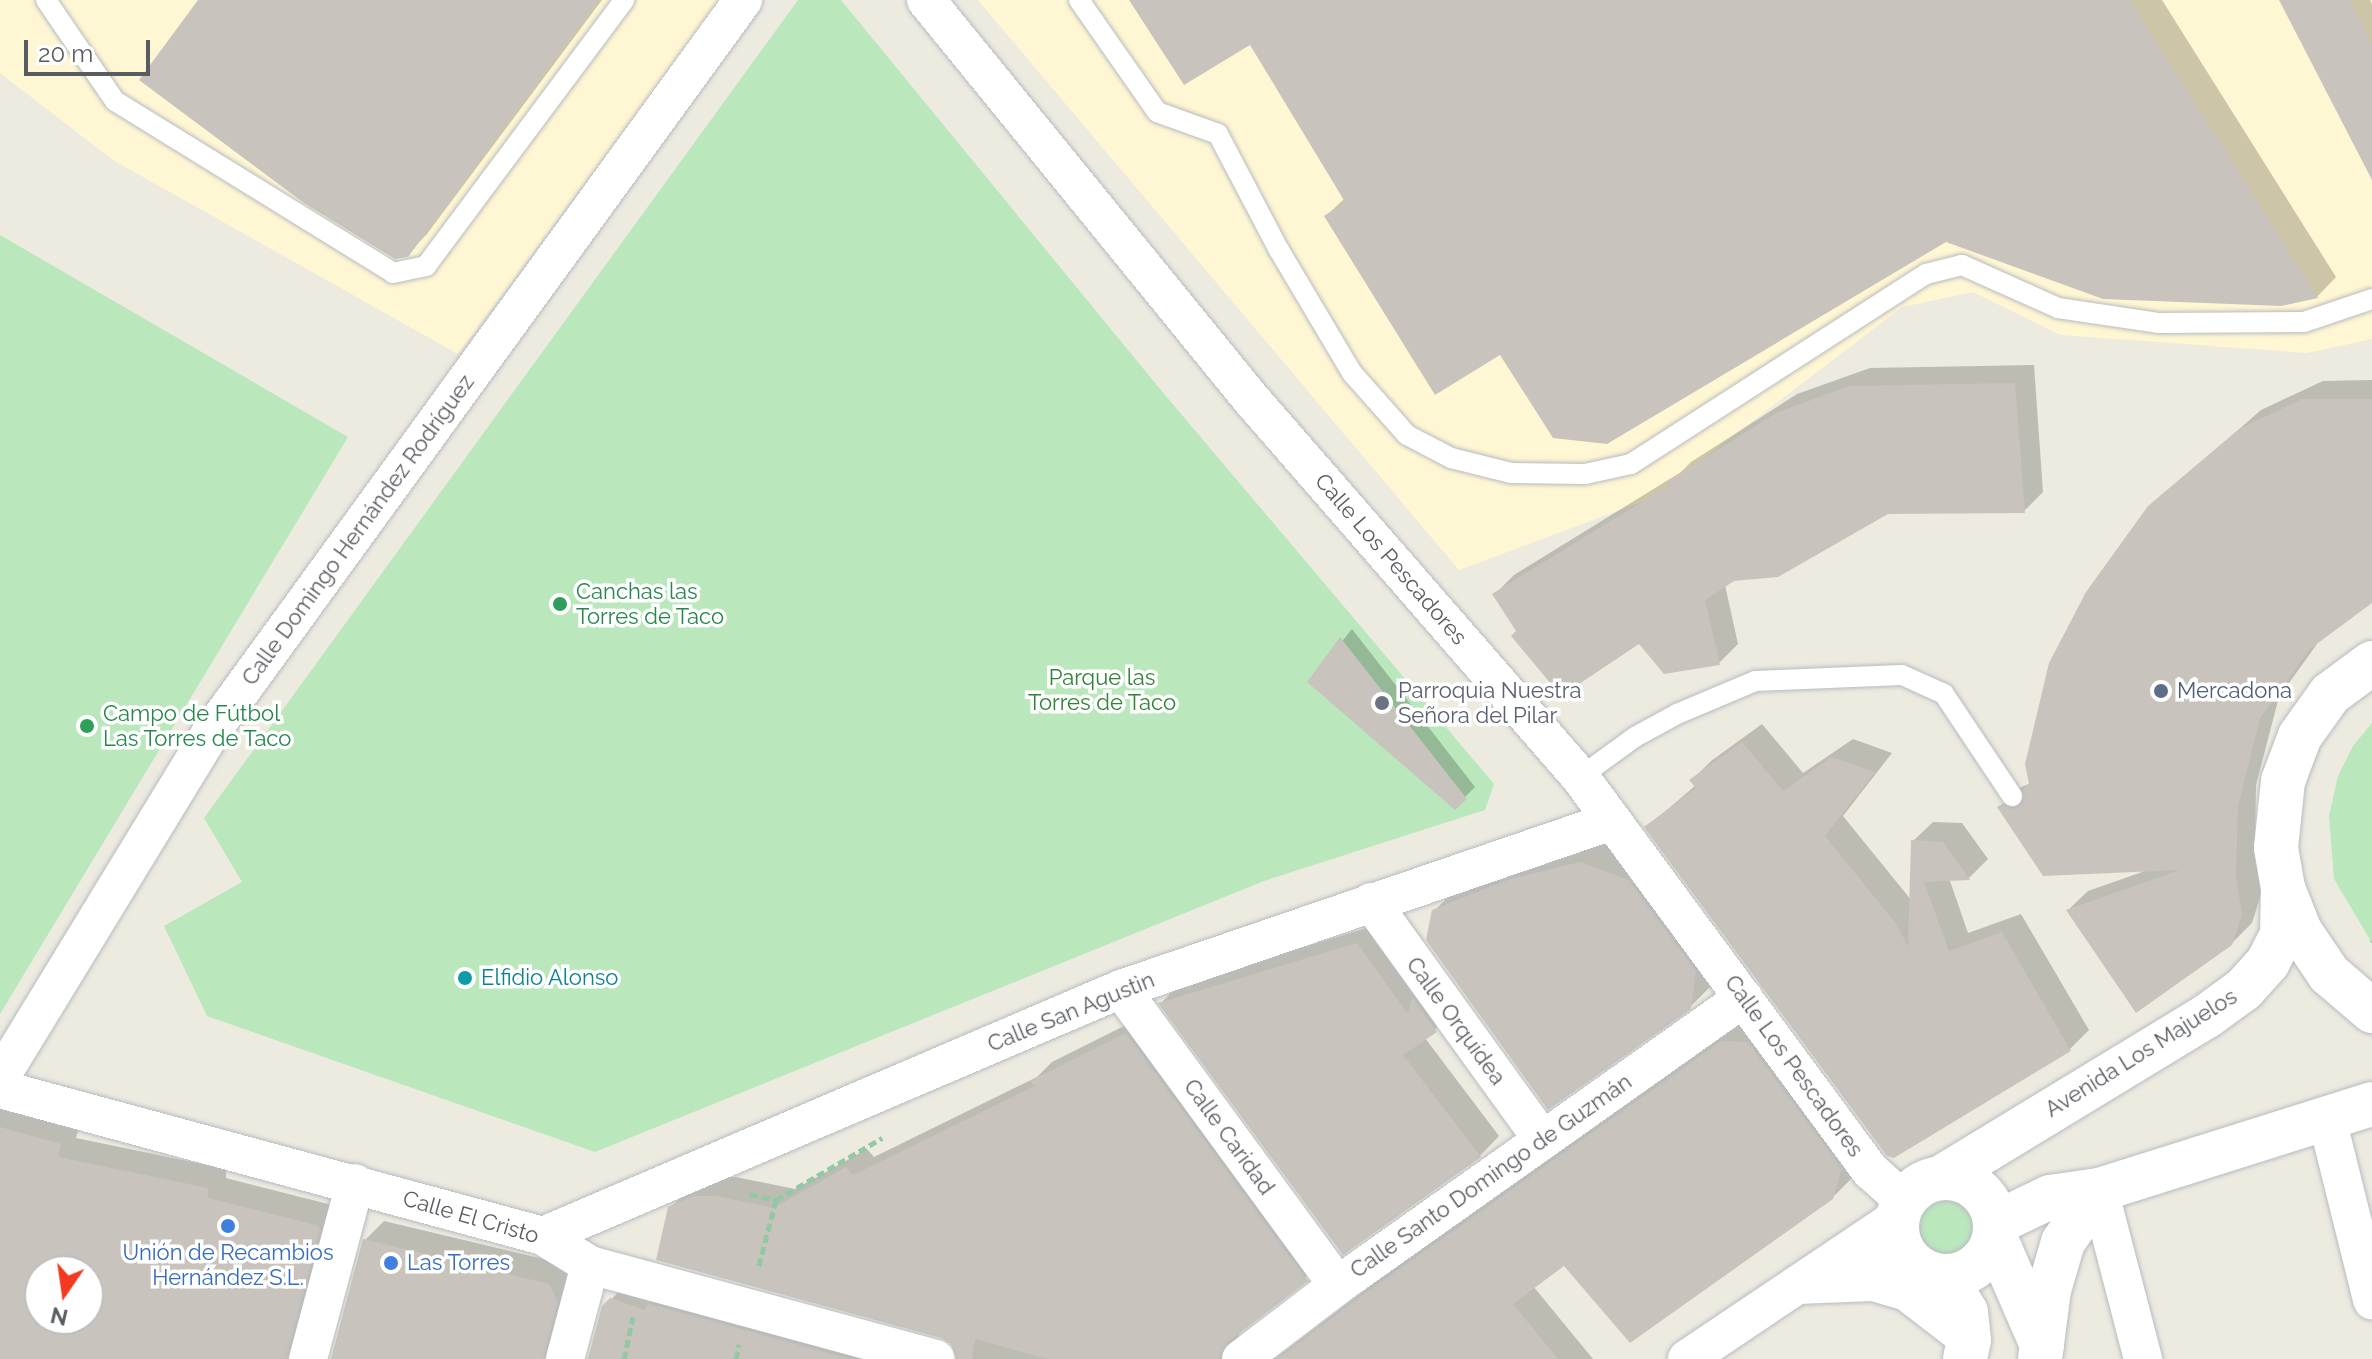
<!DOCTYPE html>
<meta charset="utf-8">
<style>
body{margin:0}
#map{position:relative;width:2372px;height:1359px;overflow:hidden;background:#edebe0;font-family:Raleway,sans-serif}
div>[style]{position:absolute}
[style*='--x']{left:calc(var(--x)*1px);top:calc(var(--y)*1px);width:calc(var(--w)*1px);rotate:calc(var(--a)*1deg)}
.commercial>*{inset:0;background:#fff7d3}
.green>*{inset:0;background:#bbe7bc}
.round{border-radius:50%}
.shadow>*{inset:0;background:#0003}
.building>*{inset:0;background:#c8c4bd}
.path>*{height:5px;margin-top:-2.5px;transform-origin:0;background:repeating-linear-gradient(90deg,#93c8a4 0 8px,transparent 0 12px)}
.roads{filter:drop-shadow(0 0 2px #b8bbc0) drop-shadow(0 0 2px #b8bbc0)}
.lane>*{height:20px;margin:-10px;padding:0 10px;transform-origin:10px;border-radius:10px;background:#fff}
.street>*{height:38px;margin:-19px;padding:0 19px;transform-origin:19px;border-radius:19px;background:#fff}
.secondary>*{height:44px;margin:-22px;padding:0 22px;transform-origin:22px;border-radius:22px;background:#fff}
.secondary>.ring{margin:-22px;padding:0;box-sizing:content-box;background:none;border:44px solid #fff;border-radius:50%}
.dots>*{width:22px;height:22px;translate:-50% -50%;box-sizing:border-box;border:4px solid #fff;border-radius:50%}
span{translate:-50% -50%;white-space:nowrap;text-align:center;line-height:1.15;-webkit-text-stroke:7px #fff;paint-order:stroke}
.street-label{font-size:22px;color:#595d62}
.leisure-label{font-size:22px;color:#27864d}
.left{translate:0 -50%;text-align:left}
.park-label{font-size:22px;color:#2f8336}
.worship-label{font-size:22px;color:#5b616d}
.service-label{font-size:22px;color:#4e5e75}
.culture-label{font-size:22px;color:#0d838f}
.shop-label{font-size:22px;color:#366cbe}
.north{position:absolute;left:24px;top:1255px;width:80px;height:80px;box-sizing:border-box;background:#fff;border:2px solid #bdbec0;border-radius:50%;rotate:193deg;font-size:22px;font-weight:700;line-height:32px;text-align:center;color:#595d62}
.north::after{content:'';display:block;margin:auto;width:28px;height:36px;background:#f23a21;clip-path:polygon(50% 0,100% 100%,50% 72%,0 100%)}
.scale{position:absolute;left:24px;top:40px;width:126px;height:36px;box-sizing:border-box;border:4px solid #595d62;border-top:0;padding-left:10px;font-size:24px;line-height:28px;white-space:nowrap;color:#595d62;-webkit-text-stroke:6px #fff;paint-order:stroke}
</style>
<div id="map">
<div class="commercial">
<i style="clip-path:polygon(0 0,720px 0,458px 354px,113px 160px,0 73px)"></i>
<i style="clip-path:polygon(978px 0,2372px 0,2372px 339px,2307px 353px,2061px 335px,1973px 292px,1902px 307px,1652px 498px,1459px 570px)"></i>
</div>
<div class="green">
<i style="clip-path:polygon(798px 0,841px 0,1160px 389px,1494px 784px,1485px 810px,1264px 881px,595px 1152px,207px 1016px,164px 926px,242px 882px,204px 818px)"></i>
<i style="clip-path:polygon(0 235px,348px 437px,0 1014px)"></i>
<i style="clip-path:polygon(2372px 723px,2372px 943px,2334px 879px,2329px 816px,2338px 776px,2353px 746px)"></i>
<i class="round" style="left:1919px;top:1201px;width:54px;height:54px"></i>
</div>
<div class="shadow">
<i style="clip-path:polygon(201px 0,602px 0,427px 234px,407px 255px)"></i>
<i style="clip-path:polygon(1132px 0,2162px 0,2336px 277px,2317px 297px,1946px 240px,1326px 216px,1345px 198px,1250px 43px)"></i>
<i style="clip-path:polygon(2282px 0,2370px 0,2372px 4px,2372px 176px)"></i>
<i style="clip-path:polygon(2034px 365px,2043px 492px,2024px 511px,1888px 512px,1725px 585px,1738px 644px,1719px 663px,1640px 641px,1518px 632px,1495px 594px,1514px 575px,1681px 472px,1691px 462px,1797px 394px,1870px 368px)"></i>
<i style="clip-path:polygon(2372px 380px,2372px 601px,2322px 637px,2279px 697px,2256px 785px,2255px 855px,2261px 894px,2252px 923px,2231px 944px,2068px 910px,2088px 891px,2145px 871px,1999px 808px,2019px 788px,2031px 783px,2150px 507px,2261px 410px,2323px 381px)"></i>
<i style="clip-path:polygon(1352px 629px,1475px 787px,1455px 807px,1310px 681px)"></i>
<i style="clip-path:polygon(1762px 724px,1803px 773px,1853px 739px,1892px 753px,1843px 816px,1912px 901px,1913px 841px,1933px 822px,1962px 823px,1988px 859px,1969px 878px,1949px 878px,1968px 933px,2021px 914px,2089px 1030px,2069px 1050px,1647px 827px,1696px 785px,1692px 780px,1711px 761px)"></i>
<i style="clip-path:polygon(1601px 843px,1648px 861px,1715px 951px,1710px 987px,1690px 1007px,1434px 911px,1454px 891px)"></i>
<i style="clip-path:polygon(1377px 925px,1456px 1011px,1425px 1038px,1499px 1136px,1480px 1156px,1161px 1003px,1180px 984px)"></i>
<i style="clip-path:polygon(1146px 1015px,1326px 1260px,1239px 1333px,1238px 1342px,1251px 1359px,957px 1359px,953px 1343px,670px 1208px,690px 1188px,713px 1178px,736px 1177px,795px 1189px,867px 1149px,874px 1157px,1037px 1077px,1052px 1062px)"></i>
<i style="clip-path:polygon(1742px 1023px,1860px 1148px,1852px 1178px,1832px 1198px,1564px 1263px,1533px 1286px,1593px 1359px,1267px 1359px,1276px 1358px,1373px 1284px)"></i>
<i style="clip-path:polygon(evenodd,0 1103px,80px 1125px,76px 1138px,226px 1169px,226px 1178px,336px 1206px,318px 1359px,0 1359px,0 1103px,40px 1271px,88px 1271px,88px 1319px,40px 1319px,40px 1271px)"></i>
<i style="clip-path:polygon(384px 1221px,569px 1265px,575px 1359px,333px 1359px,365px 1240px)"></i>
<i style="clip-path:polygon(631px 1279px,940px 1359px,588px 1359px,604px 1307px)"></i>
</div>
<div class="building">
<i style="clip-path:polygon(198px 0,599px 0,408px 257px,395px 259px,304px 203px,139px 80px)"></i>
<i style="clip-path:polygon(1129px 0,2130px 0,2318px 298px,2281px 306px,2103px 299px,1946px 242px,1607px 444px,1553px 438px,1500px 355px,1435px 395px,1324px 216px,1345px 202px,1250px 45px,1184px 85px)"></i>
<i style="clip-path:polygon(2279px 0,2349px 0,2372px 44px,2372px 180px)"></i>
<i style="clip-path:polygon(2015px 383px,2025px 513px,1888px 514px,1778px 577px,1734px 581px,1705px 600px,1720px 665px,1664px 674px,1639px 644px,1561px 696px,1511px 636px,1516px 631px,1492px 594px,1671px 484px,1669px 481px,1776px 413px,1849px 386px)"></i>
<i style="clip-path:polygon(2302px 399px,2372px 399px,2372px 603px,2310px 649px,2260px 718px,2238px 806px,2236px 876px,2242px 915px,2232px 945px,2136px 1013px,2066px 910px,2180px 870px,2043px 876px,1997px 807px,2002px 804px,2014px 809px,2023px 802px,2023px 789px,2029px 784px,2025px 764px,2049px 663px,2086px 592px,2148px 506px,2239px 429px)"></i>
<i style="clip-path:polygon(1340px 637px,1467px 799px,1455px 810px,1307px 682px)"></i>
<i style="clip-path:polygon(1742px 742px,1783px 791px,1832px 757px,1875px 772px,1825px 836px,1897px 925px,1908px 947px,1911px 840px,1943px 842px,1970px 880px,1924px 882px,1949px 951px,2002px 932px,2071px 1051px,1894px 1158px,1887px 1156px,1644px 827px,1696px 788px,1689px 780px)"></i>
<i style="clip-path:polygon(1580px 862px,1629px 880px,1696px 971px,1691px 1009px,1548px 1110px,1426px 940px,1432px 910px,1507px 880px)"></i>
<i style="clip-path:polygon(1357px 943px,1408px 1014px,1412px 997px,1437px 1032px,1403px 1055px,1481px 1157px,1343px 1255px,1158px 1003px)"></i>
<i style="clip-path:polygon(1126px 1033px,1308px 1281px,1228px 1342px,1219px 1359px,1048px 1359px,975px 1339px,972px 1359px,956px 1359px,951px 1344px,941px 1338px,656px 1260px,668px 1207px,692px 1196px,716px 1196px,774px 1208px,846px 1167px,853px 1175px,1035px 1086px,1030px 1081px)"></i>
<i style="clip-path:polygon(1721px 1041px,1748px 1042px,1842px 1168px,1833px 1199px,1630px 1343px,1564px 1266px,1513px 1304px,1558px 1359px,1277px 1359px,1351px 1303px)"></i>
<i style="clip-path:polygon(evenodd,0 1127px,61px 1144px,58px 1157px,208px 1188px,208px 1198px,316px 1225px,320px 1229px,287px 1359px,0 1359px,0 1127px,40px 1271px,88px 1271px,88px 1319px,40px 1319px,40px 1271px)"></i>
<i style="clip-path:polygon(363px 1239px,549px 1284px,558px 1301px,544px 1359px,331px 1359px)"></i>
<i style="clip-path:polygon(610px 1298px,645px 1310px,647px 1303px,851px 1359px,588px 1359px,602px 1306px)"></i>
</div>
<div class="path">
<i style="--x:2371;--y:942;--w:1;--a:-45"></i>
<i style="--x:750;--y:1194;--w:27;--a:13"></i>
<i style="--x:776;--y:1200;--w:71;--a:104.6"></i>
<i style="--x:776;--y:1200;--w:123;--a:-30.3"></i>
<i style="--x:624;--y:1359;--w:43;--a:-77.9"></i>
<i style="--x:736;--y:1359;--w:15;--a:-79"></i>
</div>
<div class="roads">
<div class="lane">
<i style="--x:46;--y:0;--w:122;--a:55.7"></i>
<i style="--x:115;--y:101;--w:327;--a:31.7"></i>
<i style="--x:393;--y:273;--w:34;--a:-12"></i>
<i style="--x:426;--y:266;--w:332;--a:-53.3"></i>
<i style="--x:1079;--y:0;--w:136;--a:55.1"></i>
<i style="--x:1157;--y:112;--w:65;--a:19.8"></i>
<i style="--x:1218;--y:134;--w:131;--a:62.3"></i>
<i style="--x:1279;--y:250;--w:143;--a:59.3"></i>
<i style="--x:1352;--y:373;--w:83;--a:48.4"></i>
<i style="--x:1407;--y:435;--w:50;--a:27.6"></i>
<i style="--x:1451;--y:458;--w:62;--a:14"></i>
<i style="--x:1511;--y:473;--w:74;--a:0.8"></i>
<i style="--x:1585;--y:474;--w:47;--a:-12.3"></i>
<i style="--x:1631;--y:464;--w:351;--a:-32.8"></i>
<i style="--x:1926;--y:274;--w:37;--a:-14"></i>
<i style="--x:1962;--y:265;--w:105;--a:24.1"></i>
<i style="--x:2058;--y:308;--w:101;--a:8.5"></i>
<i style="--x:2158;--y:323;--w:146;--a:-0.4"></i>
<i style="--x:2304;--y:322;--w:72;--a:-18.7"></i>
<i style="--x:1580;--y:777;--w:68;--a:-36"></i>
<i style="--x:1635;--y:737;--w:48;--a:-28.7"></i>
<i style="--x:1677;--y:714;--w:85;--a:-22.9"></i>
<i style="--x:1755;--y:681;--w:147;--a:-2.3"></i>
<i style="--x:1902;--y:675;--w:46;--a:24.3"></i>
<i style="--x:1944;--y:694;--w:123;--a:56.3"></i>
</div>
<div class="street">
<i style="--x:926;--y:0;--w:515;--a:50.84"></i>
<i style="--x:1251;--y:399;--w:501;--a:48.96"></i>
<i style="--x:1580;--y:777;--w:490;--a:53.6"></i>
<i style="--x:1871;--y:1171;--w:45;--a:42.3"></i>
<i style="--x:1371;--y:902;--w:292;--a:54.2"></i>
<i style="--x:1121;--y:989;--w:367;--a:53.8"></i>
<i style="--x:0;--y:1078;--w:405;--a:-58.6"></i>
<i style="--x:211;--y:732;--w:905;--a:-53.99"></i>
<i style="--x:0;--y:1089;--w:563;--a:15.15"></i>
<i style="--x:543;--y:1236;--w:55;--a:31.7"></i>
<i style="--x:590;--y:1265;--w:358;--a:15.2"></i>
<i style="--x:2327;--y:1119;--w:187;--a:76"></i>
<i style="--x:2099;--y:1190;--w:175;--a:75.4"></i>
<i style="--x:543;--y:1236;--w:629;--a:-23.14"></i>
<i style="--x:1121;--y:989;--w:519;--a:-18.89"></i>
<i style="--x:1839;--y:1272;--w:68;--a:-14.4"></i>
<i style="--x:1797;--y:1285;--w:76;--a:-2.3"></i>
<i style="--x:1873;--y:1282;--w:35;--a:16"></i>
<i style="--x:1907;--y:1292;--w:78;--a:37.7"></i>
<i style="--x:308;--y:1359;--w:182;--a:-75"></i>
<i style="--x:565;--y:1359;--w:97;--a:-75.1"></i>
<i style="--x:1241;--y:1359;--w:122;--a:-37.3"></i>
<i style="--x:1338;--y:1285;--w:497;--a:-35.3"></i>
<i style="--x:1687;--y:1359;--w:253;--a:-33.9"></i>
</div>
<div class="secondary">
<i style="--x:2372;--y:663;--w:52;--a:143.6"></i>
<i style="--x:2330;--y:694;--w:52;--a:125.5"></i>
<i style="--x:2300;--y:736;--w:48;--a:110.7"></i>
<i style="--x:2283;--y:781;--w:67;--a:96"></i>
<i style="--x:2276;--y:848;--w:41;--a:80.1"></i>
<i style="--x:2283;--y:888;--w:46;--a:68.4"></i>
<i style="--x:2300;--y:931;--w:52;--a:56"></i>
<i style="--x:2329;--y:974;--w:57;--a:40.7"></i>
<i style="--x:1942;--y:1177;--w:310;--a:-31.3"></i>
<i style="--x:2207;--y:1016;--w:46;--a:-36.1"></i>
<i style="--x:2244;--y:989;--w:36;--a:-48"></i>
<i style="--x:2268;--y:962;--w:31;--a:-63"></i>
<i style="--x:2282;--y:934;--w:46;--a:-88.8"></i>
<i class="ring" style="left:1897px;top:1178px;width:54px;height:54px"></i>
<i style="--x:1998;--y:1222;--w:58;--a:-25.7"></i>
<i style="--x:2050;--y:1197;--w:49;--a:-8.1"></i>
<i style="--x:2099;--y:1190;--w:286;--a:-17.5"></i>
<i style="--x:1995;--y:1237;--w:118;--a:66.5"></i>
<i style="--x:1944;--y:1276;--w:42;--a:58.6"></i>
<i style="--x:1966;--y:1312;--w:28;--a:84"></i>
<i style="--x:1969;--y:1340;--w:19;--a:102"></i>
<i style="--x:2040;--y:1359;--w:70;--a:-82.6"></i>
<i style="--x:2049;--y:1290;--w:50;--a:-73.7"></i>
<i style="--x:2063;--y:1242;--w:63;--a:-55.3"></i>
</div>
</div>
<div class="dots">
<i style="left:560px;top:604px;background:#2e9e5b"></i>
<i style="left:2161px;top:691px;background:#5c6f8a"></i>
<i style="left:1382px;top:703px;background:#6b7280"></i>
<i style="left:87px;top:726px;background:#2e9e5b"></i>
<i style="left:465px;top:978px;background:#0f9aa8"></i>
<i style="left:228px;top:1226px;background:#3f7fe0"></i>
<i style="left:391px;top:1263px;background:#3f7fe0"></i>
</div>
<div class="street-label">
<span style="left:358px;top:530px;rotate:-54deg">Calle Domingo Hernández Rodríguez</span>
<span style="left:1391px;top:559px;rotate:49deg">Calle Los Pescadores</span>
<span style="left:1071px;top:1012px;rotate:-22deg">Calle San Agustìn</span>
<span style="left:1456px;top:1021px;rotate:54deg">Calle Orquídea</span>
<span style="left:2141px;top:1053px;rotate:-32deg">Avenida Los Majuelos</span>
<span style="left:1794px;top:1066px;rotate:54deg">Calle Los Pescadores</span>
<span style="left:1229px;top:1137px;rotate:54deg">Calle Caridad</span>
<span style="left:1491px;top:1176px;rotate:-35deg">Calle Santo Domingo de Guzmán</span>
<span style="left:471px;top:1217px;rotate:16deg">Calle El Cristo</span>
</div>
<div class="leisure-label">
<span class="left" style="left:576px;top:604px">Canchas las<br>Torres de Taco</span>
<span class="left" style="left:103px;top:726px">Campo de Fútbol<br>Las Torres de Taco</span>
</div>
<div class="park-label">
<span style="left:1102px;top:690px">Parque las<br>Torres de Taco</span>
</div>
<div class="worship-label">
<span class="left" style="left:1398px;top:703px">Parroquia Nuestra<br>Señora del Pilar</span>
</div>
<div class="service-label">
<span class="left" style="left:2177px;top:691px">Mercadona</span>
</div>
<div class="culture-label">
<span class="left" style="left:481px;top:978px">Elfidio Alonso</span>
</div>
<div class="shop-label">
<span style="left:228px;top:1265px">Unión de Recambios<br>Hernández S.L.</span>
<span class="left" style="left:407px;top:1263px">Las Torres</span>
</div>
<div class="north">N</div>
<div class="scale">20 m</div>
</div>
